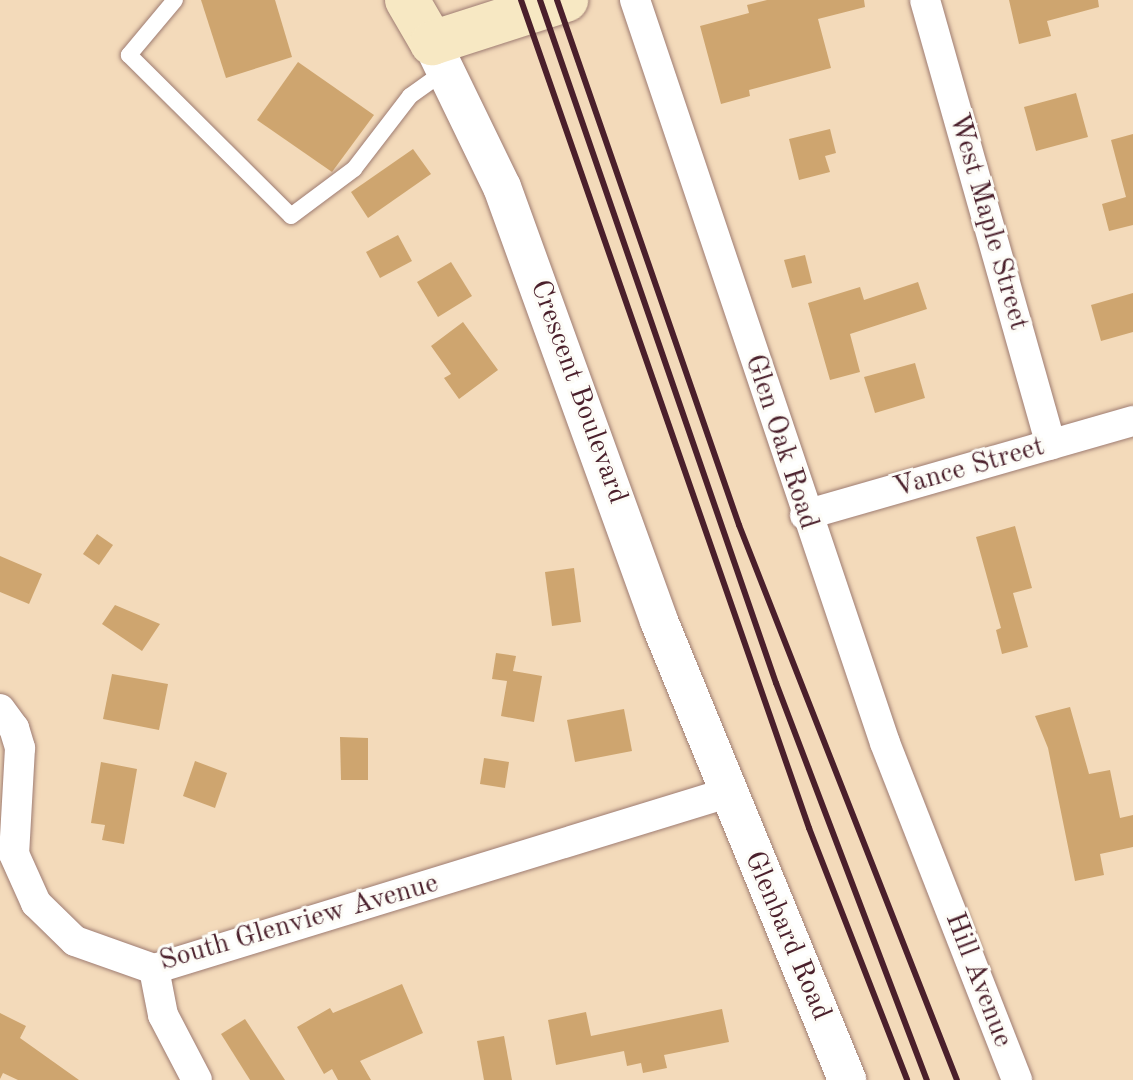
<!DOCTYPE html>
<style>
body{margin:0}
#map{position:relative;width:1133px;height:1080px;overflow:hidden;background:#f3daba;font-family:"Old Standard TT",serif}
div>[style]{position:absolute}
[style*='--x']{left:calc(var(--x)*1px);top:calc(var(--y)*1px);width:calc(var(--w)*1px);rotate:calc(var(--a)*1deg)}
.building>*{inset:0;background:#cea56f}
.roads{filter:drop-shadow(0 0 2px #9e7c72) drop-shadow(0 0 2px #9e7c72)}
.service>*{height:16px;margin:-8px;padding:0 8px;transform-origin:8px;border-radius:8px;background:#fff}
.minor>*{height:30px;margin:-15px;padding:0 15px;transform-origin:15px;border-radius:15px;background:#fff}
.tertiary>*{height:38px;margin:-19px;padding:0 19px;transform-origin:19px;border-radius:19px;background:#fff}
.secondary>*{height:44px;margin:-22px;padding:0 22px;transform-origin:22px;border-radius:22px;background:#f7e8c3}
.rail>*{height:6px;margin:-3px;padding:0 3px;transform-origin:3px;border-radius:3px;background:#4a1f2b}
span{translate:-50% -50%;white-space:nowrap;text-align:center;line-height:1.15;-webkit-text-stroke:6px #fdfcf7;paint-order:stroke}
.street-label{font-size:28px;color:#4a1f2b}
</style>
<div id="map">
<div class="building">
<i style="clip-path:polygon(201px 0,275px 0,292px 57px,226px 78px)"></i>
<i style="clip-path:polygon(767px 0,864px 0,865px 7px,818px 19px,831px 68px,749px 90px,750px 96px,721px 104px,700px 26px,749px 13px,747px 5px)"></i>
<i style="clip-path:polygon(1009px 0,1098px 0,1099px 7px,1047px 21px,1051px 36px,1019px 44px)"></i>
<i style="clip-path:polygon(298px 62px,374px 115px,332px 172px,257px 120px)"></i>
<i style="clip-path:polygon(1076px 93px,1088px 137px,1036px 151px,1024px 107px)"></i>
<i style="clip-path:polygon(830px 129px,836px 153px,825px 156px,830px 172px,799px 180px,789px 139px)"></i>
<i style="clip-path:polygon(1133px 134px,1133px 225px,1109px 231px,1102px 204px,1126px 197px,1111px 140px)"></i>
<i style="clip-path:polygon(413px 149px,431px 174px,368px 218px,351px 192px)"></i>
<i style="clip-path:polygon(398px 235px,412px 261px,380px 278px,366px 252px)"></i>
<i style="clip-path:polygon(805px 255px,812px 283px,792px 288px,784px 260px)"></i>
<i style="clip-path:polygon(451px 262px,472px 296px,438px 317px,417px 282px)"></i>
<i style="clip-path:polygon(918px 282px,927px 309px,850px 334px,860px 372px,830px 380px,808px 303px,860px 287px,864px 300px)"></i>
<i style="clip-path:polygon(1133px 293px,1133px 332px,1101px 341px,1091px 305px)"></i>
<i style="clip-path:polygon(463px 322px,498px 370px,459px 399px,444px 378px,451px 374px,431px 346px)"></i>
<i style="clip-path:polygon(915px 363px,925px 398px,875px 413px,864px 377px)"></i>
<i style="clip-path:polygon(1015px 526px,1032px 588px,1013px 593px,1028px 647px,1002px 654px,996px 630px,1001px 628px,976px 537px)"></i>
<i style="clip-path:polygon(97px 534px,113px 545px,99px 565px,83px 554px)"></i>
<i style="clip-path:polygon(0 556px,42px 574px,29px 604px,0 592px)"></i>
<i style="clip-path:polygon(574px 568px,581px 622px,552px 626px,545px 572px)"></i>
<i style="clip-path:polygon(115px 605px,160px 624px,142px 651px,102px 624px)"></i>
<i style="clip-path:polygon(496px 653px,516px 656px,513px 671px,542px 676px,534px 722px,501px 716px,507px 681px,492px 679px)"></i>
<i style="clip-path:polygon(112px 674px,168px 684px,159px 730px,103px 719px)"></i>
<i style="clip-path:polygon(1070px 707px,1089px 774px,1110px 770px,1120px 818px,1133px 815px,1133px 847px,1100px 854px,1104px 875px,1075px 881px,1048px 748px,1035px 716px)"></i>
<i style="clip-path:polygon(624px 709px,632px 751px,575px 762px,567px 720px)"></i>
<i style="clip-path:polygon(340px 737px,368px 738px,368px 780px,341px 780px)"></i>
<i style="clip-path:polygon(484px 758px,509px 762px,505px 788px,480px 784px)"></i>
<i style="clip-path:polygon(195px 761px,227px 773px,215px 808px,183px 796px)"></i>
<i style="clip-path:polygon(101px 762px,137px 769px,124px 844px,102px 840px,105px 825px,91px 823px)"></i>
<i style="clip-path:polygon(402px 984px,423px 1033px,360px 1061px,371px 1080px,338px 1080px,332px 1069px,324px 1074px,297px 1027px,330px 1008px,333px 1013px)"></i>
<i style="clip-path:polygon(722px 1009px,729px 1042px,664px 1055px,667px 1068px,643px 1073px,641px 1063px,627px 1066px,624px 1051px,556px 1065px,548px 1020px,586px 1012px,591px 1036px)"></i>
<i style="clip-path:polygon(0 1013px,26px 1026px,20px 1038px,79px 1080px,18px 1080px,3px 1073px,0 1079px)"></i>
<i style="clip-path:polygon(245px 1019px,285px 1080px,250px 1080px,221px 1034px)"></i>
<i style="clip-path:polygon(504px 1036px,512px 1080px,484px 1080px,477px 1041px)"></i>
</div>
<div class="roads">
<div class="service">
<i style="--x:175;--y:0;--w:72;--a:129.9"></i>
<i style="--x:129;--y:55;--w:228;--a:44.8"></i>
<i style="--x:291;--y:216;--w:79;--a:-36.7"></i>
<i style="--x:354;--y:169;--w:92;--a:-52.5"></i>
<i style="--x:410;--y:96;--w:43;--a:-35.5"></i>
</div>
<div class="minor">
<i style="--x:635;--y:0;--w:784;--a:71.4"></i>
<i style="--x:885;--y:743;--w:362;--a:68.6"></i>
<i style="--x:925;--y:0;--w:462;--a:74.2"></i>
<i style="--x:805;--y:515;--w:341;--a:-16"></i>
<i style="--x:0;--y:709;--w:24;--a:54"></i>
<i style="--x:14;--y:728;--w:21;--a:73"></i>
<i style="--x:20;--y:748;--w:106;--a:93.2"></i>
<i style="--x:14;--y:854;--w:54;--a:65.8"></i>
<i style="--x:36;--y:903;--w:54;--a:44.3"></i>
<i style="--x:75;--y:941;--w:84;--a:19.5"></i>
<i style="--x:154;--y:969;--w:599;--a:-17.07"></i>
<i style="--x:154;--y:969;--w:47;--a:78.9"></i>
<i style="--x:163;--y:1015;--w:73;--a:62.4"></i>
</div>
<div class="tertiary">
<i style="--x:432;--y:43;--w:160;--a:64.1"></i>
<i style="--x:502;--y:187;--w:462;--a:70.1"></i>
<i style="--x:659;--y:621;--w:496;--a:67.7"></i>
</div>
<div class="secondary">
<i style="--x:407;--y:0;--w:50;--a:59.8"></i>
<i style="--x:432;--y:43;--w:141;--a:-17.8"></i>
</div>
</div>
<div class="rail">
<i style="--x:521;--y:0;--w:877;--a:70.82"></i>
<i style="--x:809;--y:828;--w:270;--a:68.7"></i>
<i style="--x:540;--y:0;--w:723;--a:70.94"></i>
<i style="--x:776;--y:683;--w:425;--a:69.2"></i>
<i style="--x:557;--y:0;--w:556;--a:70.88"></i>
<i style="--x:739;--y:525;--w:596;--a:68.56"></i>
</div>
<div class="street-label">
<span style="left:988px;top:222px;rotate:74deg">West Maple Street</span>
<span style="left:578px;top:392px;rotate:70deg">Crescent Boulevard</span>
<span style="left:781px;top:442px;rotate:72deg">Glen Oak Road</span>
<span style="left:969px;top:468px;rotate:-16deg">Vance Street</span>
<span style="left:299px;top:923px;rotate:-16deg">South Glenview Avenue</span>
<span style="left:787px;top:936px;rotate:67deg">Glenbard Road</span>
<span style="left:978px;top:980px;rotate:69deg">Hill Avenue</span>
</div>
</div>
